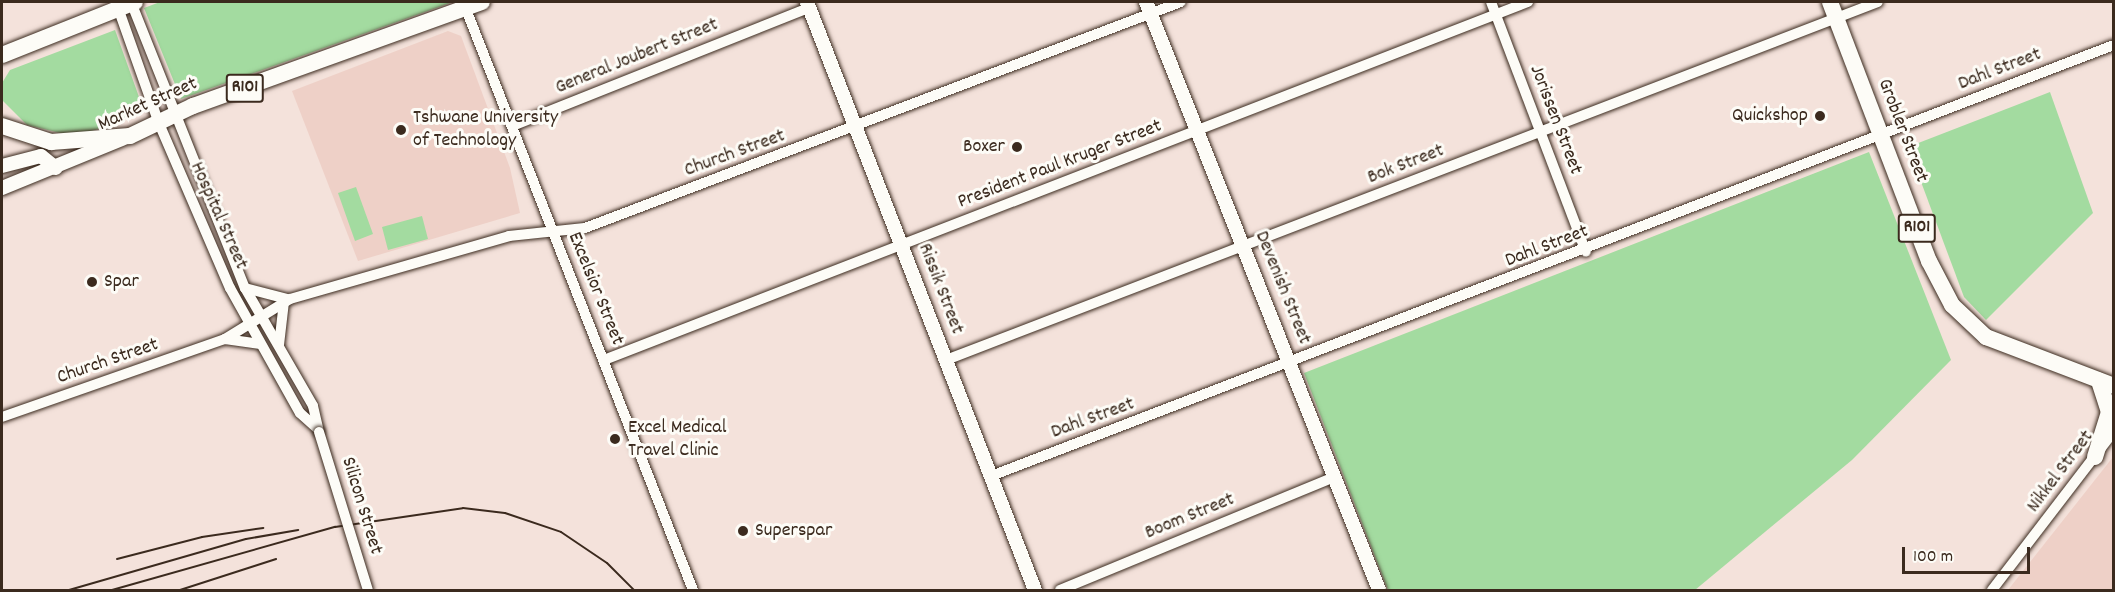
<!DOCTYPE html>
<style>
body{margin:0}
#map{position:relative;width:2115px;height:592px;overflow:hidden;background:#f4e2db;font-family:Dekko,sans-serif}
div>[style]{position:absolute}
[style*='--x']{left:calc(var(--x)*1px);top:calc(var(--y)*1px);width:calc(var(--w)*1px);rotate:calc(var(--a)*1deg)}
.built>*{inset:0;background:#eed0c7}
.green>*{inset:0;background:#a3dba0}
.roads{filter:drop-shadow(0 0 2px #3b2a1e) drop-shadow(0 0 2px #3b2a1e)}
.street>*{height:10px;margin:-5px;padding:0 5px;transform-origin:5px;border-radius:5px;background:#fdfcf7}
.secondary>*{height:14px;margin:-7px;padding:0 7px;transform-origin:7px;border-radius:7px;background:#fdfcf7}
.primary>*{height:16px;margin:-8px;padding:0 8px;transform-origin:8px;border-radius:8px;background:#fdfcf7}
.rail>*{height:2px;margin:-1px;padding:0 1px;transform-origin:1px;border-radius:1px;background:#3b2a1e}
.bridges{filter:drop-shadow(0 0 2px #3b2a1e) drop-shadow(0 0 2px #3b2a1e)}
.street-bridge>*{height:10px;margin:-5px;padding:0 5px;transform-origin:5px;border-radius:5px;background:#fdfcf7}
.dots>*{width:16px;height:16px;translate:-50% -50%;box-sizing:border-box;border:3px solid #fdfcf7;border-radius:50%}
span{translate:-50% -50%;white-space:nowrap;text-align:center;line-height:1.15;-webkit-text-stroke:6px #fdfcf7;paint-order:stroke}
.shield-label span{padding:2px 4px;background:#fdfcf7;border:2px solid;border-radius:4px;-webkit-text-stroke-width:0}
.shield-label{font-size:18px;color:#3b2a1e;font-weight:700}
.street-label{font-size:20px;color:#3b2a1e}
.poi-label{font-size:20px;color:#3b2a1e}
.right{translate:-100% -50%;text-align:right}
.left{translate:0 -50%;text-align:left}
.frame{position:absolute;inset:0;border:3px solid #3b2a1e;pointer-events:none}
.scale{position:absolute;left:1902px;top:547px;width:128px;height:27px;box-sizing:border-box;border:3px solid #3b2a1e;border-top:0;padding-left:8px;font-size:18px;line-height:21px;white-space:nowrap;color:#3b2a1e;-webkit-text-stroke:4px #fdfcf7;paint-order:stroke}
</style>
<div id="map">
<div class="built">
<i style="clip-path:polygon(448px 31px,461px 36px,510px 168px,520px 213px,358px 261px,292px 91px)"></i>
<i style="clip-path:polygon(2113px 457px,2113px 590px,2008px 590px)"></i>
</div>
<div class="green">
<i style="clip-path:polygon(160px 2px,453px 2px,181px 99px,144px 8px)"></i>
<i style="clip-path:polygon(115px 30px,144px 111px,77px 137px,27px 125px,2px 100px,2px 83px,10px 70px)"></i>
<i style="clip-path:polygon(2050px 92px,2093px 213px,1986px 320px,1964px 297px,1908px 147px)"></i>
<i style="clip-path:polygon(1869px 152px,1951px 360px,1852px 460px,1695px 590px,1388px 590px,1304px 373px)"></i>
<i style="clip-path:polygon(356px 187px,373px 234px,355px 241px,338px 193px)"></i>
<i style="clip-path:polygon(422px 216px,428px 239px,388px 250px,382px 227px)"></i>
</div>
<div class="roads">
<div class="street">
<i style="--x:131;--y:2;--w:308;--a:68.3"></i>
<i style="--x:245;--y:288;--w:136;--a:60"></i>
<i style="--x:313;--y:406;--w:26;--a:77"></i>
<i style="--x:1491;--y:2;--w:267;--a:69.2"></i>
<i style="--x:464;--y:4;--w:629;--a:68.66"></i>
<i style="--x:117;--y:5;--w:123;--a:70.5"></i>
<i style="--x:158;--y:121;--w:182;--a:66.7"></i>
<i style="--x:230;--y:288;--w:143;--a:60.8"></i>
<i style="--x:300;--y:413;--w:24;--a:42"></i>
<i style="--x:512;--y:126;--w:320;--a:-21.7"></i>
<i style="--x:245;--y:288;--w:43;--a:14.7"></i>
<i style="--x:225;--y:339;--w:34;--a:8"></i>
<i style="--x:279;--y:345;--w:43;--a:-83.4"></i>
<i style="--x:604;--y:360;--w:991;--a:-21.18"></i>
<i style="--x:946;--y:360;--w:998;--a:-21.01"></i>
<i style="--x:2;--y:417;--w:236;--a:-19.3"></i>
<i style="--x:225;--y:339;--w:76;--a:-31.6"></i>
<i style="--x:290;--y:299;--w:228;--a:-16"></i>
<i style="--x:509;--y:236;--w:76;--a:-6"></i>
<i style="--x:585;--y:228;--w:637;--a:-20.77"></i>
<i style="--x:991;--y:476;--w:1203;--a:-21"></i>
<i style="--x:1060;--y:590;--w:296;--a:-22.4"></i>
<i style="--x:1992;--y:590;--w:200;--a:-52.5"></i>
</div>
<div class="secondary">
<i style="--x:807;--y:2;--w:631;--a:68.81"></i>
<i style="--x:1146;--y:2;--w:632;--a:68.38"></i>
<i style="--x:2;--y:166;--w:40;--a:-14.4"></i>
<i style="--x:41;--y:156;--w:19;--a:39"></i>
<i style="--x:2;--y:188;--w:130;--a:-22.2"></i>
</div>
<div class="primary">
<i style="--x:1830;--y:2;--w:277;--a:69.1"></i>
<i style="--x:1929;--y:261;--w:50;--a:62.4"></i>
<i style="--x:1952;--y:305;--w:47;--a:43.3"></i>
<i style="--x:1986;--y:337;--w:137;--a:20.9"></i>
<i style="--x:2;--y:55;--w:143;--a:-21.7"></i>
<i style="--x:2;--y:126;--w:52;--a:18.1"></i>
<i style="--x:51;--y:142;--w:79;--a:-4.3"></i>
<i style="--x:130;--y:136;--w:70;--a:-25.5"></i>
<i style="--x:193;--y:106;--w:307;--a:-19.8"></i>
<i style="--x:2095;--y:457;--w:47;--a:-72.7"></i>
<i style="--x:2109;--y:412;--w:33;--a:-108"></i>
</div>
</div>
<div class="rail">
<i style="--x:117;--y:559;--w:88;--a:-14.5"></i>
<i style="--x:202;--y:537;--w:62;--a:-8.4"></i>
<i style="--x:69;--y:590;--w:184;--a:-16.1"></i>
<i style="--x:246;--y:539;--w:53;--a:-9.8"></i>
<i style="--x:112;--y:590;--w:232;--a:-15.8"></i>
<i style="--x:335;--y:527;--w:129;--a:-8.4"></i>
<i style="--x:463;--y:508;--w:42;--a:6.8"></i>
<i style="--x:505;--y:513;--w:59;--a:18.7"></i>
<i style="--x:561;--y:532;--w:55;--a:34"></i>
<i style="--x:607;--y:563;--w:38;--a:45"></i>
<i style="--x:180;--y:590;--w:101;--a:-17.9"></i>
</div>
<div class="bridges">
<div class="street-bridge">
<i style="--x:319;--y:432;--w:165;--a:72.8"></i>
</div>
</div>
<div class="dots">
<i style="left:1820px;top:116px;background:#3b2a1e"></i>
<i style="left:401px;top:130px;background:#3b2a1e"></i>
<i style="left:1017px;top:147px;background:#3b2a1e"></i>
<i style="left:92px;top:282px;background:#3b2a1e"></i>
<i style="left:615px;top:439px;background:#3b2a1e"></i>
<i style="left:743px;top:531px;background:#3b2a1e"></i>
</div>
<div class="shield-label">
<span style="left:245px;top:88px">R101</span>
<span style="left:1917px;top:228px">R101</span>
</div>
<div class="street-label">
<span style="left:637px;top:57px;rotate:-22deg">General Joubert Street</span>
<span style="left:2000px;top:70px;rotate:-21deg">Dahl Street</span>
<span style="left:148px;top:105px;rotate:-24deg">Market Street</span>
<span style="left:1555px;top:120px;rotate:69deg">Jorissen Street</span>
<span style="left:1902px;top:131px;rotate:69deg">Grobler Street</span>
<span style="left:735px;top:154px;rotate:-20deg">Church Street</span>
<span style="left:1060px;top:165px;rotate:-21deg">President Paul Kruger Street</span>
<span style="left:1406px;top:165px;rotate:-21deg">Bok Street</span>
<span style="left:218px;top:216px;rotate:66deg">Hospital Street</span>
<span style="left:1547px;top:247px;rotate:-21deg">Dahl Street</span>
<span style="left:1282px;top:288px;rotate:68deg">Devenish Street</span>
<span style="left:595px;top:289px;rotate:68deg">Excelsior Street</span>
<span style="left:940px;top:289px;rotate:69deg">Rissik Street</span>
<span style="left:108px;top:362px;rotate:-19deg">Church Street</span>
<span style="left:1093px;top:419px;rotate:-20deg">Dahl Street</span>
<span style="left:2061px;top:472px;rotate:-53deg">Nikkel Street</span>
<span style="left:361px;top:506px;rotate:73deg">Silicon Street</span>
<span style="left:1190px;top:517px;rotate:-22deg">Boom Street</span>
</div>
<div class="poi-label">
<span class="right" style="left:1808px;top:116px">Quickshop</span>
<span class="left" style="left:413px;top:130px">Tshwane University<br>of Technology</span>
<span class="right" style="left:1005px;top:147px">Boxer</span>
<span class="left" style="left:104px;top:282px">Spar</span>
<span class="left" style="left:628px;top:440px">Excel Medical<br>Travel Clinic</span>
<span class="left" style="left:755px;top:531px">Superspar</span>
</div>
<div class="frame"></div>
<div class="scale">100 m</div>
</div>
